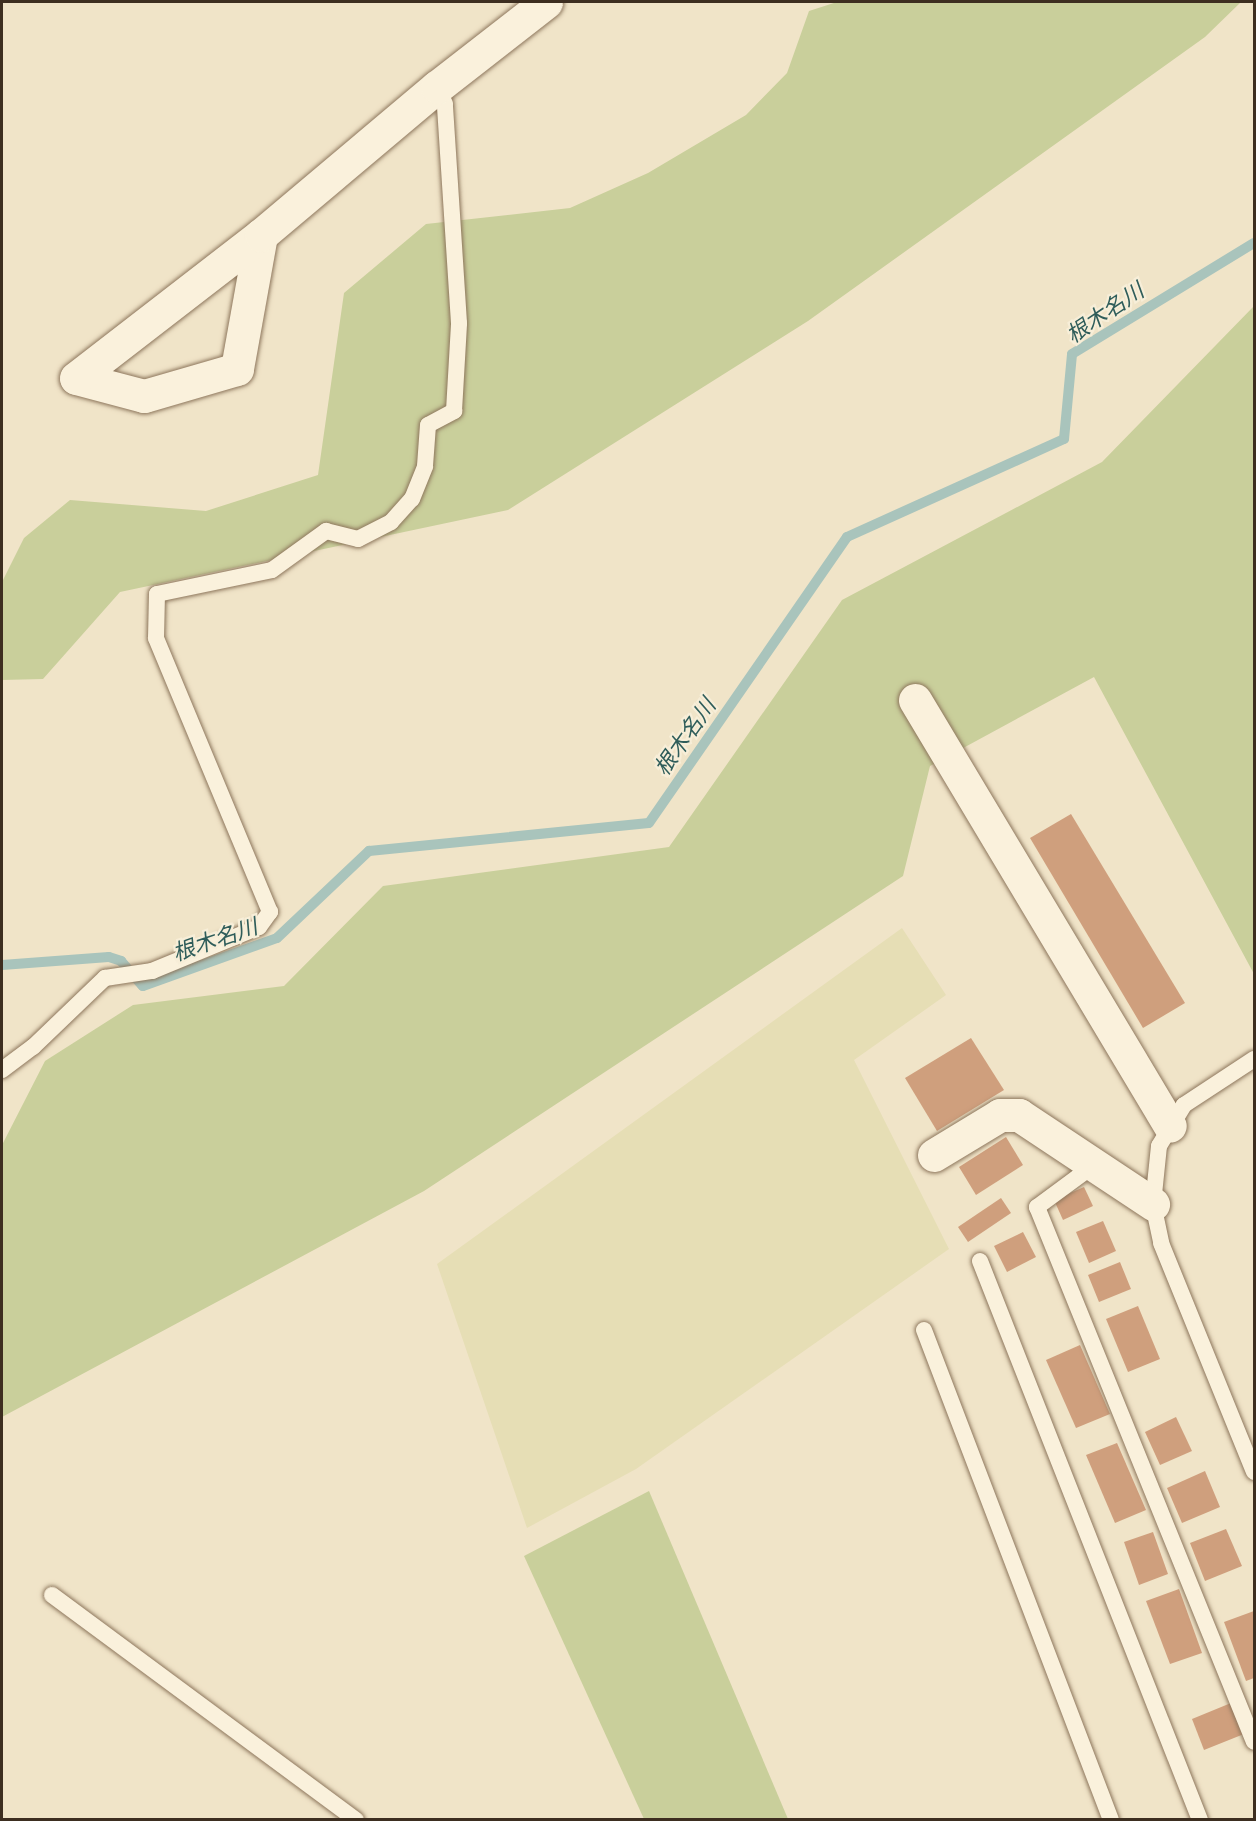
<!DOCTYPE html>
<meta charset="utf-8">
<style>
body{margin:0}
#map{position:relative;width:1256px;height:1821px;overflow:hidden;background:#f0e4c8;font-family:Merriweather,"Noto Sans JP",serif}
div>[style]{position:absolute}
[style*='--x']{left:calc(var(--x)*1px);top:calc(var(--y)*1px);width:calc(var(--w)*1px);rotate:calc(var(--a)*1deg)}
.farmland>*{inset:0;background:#e6deb5}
.green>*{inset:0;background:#c9cf9b}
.stream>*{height:10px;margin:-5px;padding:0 5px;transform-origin:5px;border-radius:5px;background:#a9c4bc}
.building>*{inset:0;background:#cf9f7d}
.roads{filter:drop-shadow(0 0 2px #8d765c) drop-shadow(0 0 2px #8d765c)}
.lane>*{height:16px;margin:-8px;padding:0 8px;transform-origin:8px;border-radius:8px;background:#faf1dc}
.street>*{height:33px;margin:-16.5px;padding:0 16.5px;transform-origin:16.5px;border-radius:16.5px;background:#faf1dc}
span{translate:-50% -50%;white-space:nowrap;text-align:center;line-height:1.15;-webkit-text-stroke:4.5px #f7eed8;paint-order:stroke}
.water-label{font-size:22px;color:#2f5d5a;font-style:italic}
.frame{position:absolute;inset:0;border:3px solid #3d2e20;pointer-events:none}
</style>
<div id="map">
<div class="farmland">
<i style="clip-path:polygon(902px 928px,946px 995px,854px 1060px,949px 1249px,636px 1469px,527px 1528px,437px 1264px)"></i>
</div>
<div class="green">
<i style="clip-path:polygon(837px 2px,1241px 2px,1205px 37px,808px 321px,508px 510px,120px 592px,43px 679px,2px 680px,2px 582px,24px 538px,70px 500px,206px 511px,318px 475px,344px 293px,426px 224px,570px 208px,648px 173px,746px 115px,787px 73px,809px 11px)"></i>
<i style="clip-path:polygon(1254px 306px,1254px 974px,1094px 677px,930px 766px,903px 876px,424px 1191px,2px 1417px,2px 1145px,45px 1061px,133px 1005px,284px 986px,383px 886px,669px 847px,842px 600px,1102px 462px)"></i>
<i style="clip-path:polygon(649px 1491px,788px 1819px,644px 1819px,524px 1556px)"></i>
</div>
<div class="stream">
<i style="--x:2;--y:965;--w:107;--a:-4.3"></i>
<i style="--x:109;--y:957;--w:13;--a:18"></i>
<i style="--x:121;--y:961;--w:33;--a:49"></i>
<i style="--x:143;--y:986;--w:142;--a:-19.7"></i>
<i style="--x:277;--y:938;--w:127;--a:-43.4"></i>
<i style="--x:369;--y:851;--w:281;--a:-5.7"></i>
<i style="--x:649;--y:823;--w:348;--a:-55.3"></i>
<i style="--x:847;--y:537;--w:238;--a:-24.3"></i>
<i style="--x:1064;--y:439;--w:85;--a:-84.6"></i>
<i style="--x:1072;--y:354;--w:213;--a:-31.4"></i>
</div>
<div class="building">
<i style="clip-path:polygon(1071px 814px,1185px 1003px,1143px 1028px,1030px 838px)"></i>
<i style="clip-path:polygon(971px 1038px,1004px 1090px,937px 1131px,905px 1078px)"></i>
<i style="clip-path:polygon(1006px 1137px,1023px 1165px,976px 1195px,959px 1167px)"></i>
<i style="clip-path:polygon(1084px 1187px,1093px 1206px,1063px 1220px,1054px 1200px)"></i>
<i style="clip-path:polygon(1001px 1198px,1011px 1213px,968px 1242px,958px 1227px)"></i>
<i style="clip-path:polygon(1103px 1221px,1116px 1251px,1089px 1263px,1076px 1232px)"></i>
<i style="clip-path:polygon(1023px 1232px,1036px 1257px,1007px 1272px,994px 1246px)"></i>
<i style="clip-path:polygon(1120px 1262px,1131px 1289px,1099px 1302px,1088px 1275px)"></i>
<i style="clip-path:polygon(1138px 1306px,1160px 1359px,1128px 1372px,1106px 1319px)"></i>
<i style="clip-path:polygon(1080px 1345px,1110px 1414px,1076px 1428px,1046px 1360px)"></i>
<i style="clip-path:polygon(1176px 1417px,1192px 1451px,1160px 1465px,1145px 1432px)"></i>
<i style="clip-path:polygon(1117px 1443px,1146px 1510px,1115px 1523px,1086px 1455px)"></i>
<i style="clip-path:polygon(1205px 1471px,1220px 1507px,1182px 1523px,1167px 1488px)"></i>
<i style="clip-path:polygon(1226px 1529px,1242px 1566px,1205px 1581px,1190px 1543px)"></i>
<i style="clip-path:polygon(1153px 1532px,1168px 1574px,1139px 1585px,1124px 1542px)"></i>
<i style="clip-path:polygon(1179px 1589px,1202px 1653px,1170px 1664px,1146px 1601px)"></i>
<i style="clip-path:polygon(1254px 1611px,1254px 1678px,1246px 1681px,1224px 1622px)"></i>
<i style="clip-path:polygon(1231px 1703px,1244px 1734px,1204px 1750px,1192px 1719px)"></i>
</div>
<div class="roads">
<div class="lane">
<i style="--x:1254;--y:1059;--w:84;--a:146.7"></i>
<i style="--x:1184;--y:1105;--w:48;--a:121.4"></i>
<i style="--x:1159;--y:1146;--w:58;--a:95.9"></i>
<i style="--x:1153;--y:1204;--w:40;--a:78"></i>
<i style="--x:1161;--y:1243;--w:247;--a:67.9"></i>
<i style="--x:2;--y:1070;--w:39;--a:-37"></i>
<i style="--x:33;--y:1047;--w:100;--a:-43.8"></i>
<i style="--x:105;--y:978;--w:48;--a:-8.5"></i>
<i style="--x:152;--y:971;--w:116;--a:-22.4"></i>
<i style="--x:259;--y:927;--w:19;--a:-54"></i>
<i style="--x:270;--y:912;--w:297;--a:-112.6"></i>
<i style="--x:156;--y:638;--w:44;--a:-88.7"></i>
<i style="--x:157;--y:594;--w:117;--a:-11.8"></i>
<i style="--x:272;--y:570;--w:67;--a:-35.8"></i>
<i style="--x:326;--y:531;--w:33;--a:14"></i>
<i style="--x:358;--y:539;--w:37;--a:-27"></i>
<i style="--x:391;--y:522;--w:31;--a:-48"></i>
<i style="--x:412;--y:499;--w:35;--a:-68"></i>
<i style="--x:425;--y:466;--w:41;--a:-85.8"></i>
<i style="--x:428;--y:425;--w:30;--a:-28"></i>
<i style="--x:454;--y:411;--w:88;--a:-86.7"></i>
<i style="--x:459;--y:323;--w:219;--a:-93.7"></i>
<i style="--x:445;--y:104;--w:19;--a:-115"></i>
<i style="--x:1094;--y:1165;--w:71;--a:143.6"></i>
<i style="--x:1037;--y:1207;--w:577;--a:67.92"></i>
<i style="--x:980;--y:1261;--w:601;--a:68.52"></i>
<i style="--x:924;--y:1330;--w:524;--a:69.11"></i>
<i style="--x:52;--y:1595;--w:378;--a:36.5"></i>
</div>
<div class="street">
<i style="--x:261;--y:235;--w:136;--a:100.2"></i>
<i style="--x:237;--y:369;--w:97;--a:163.8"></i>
<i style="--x:144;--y:396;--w:70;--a:-165.2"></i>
<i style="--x:76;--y:378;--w:234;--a:-37.7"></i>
<i style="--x:261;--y:235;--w:230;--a:-40.1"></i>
<i style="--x:437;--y:87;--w:138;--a:-37.9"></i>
<i style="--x:915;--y:700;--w:496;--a:59.1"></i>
<i style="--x:934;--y:1155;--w:77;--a:-31.2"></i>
<i style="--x:1000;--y:1115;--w:19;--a:0"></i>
<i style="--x:1019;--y:1115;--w:161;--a:33.6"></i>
</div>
</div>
<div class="water-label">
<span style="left:1105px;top:313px;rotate:-34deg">根木名川</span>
<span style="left:685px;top:737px;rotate:-55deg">根木名川</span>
<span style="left:215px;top:940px;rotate:-19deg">根木名川</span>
</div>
<div class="frame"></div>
</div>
